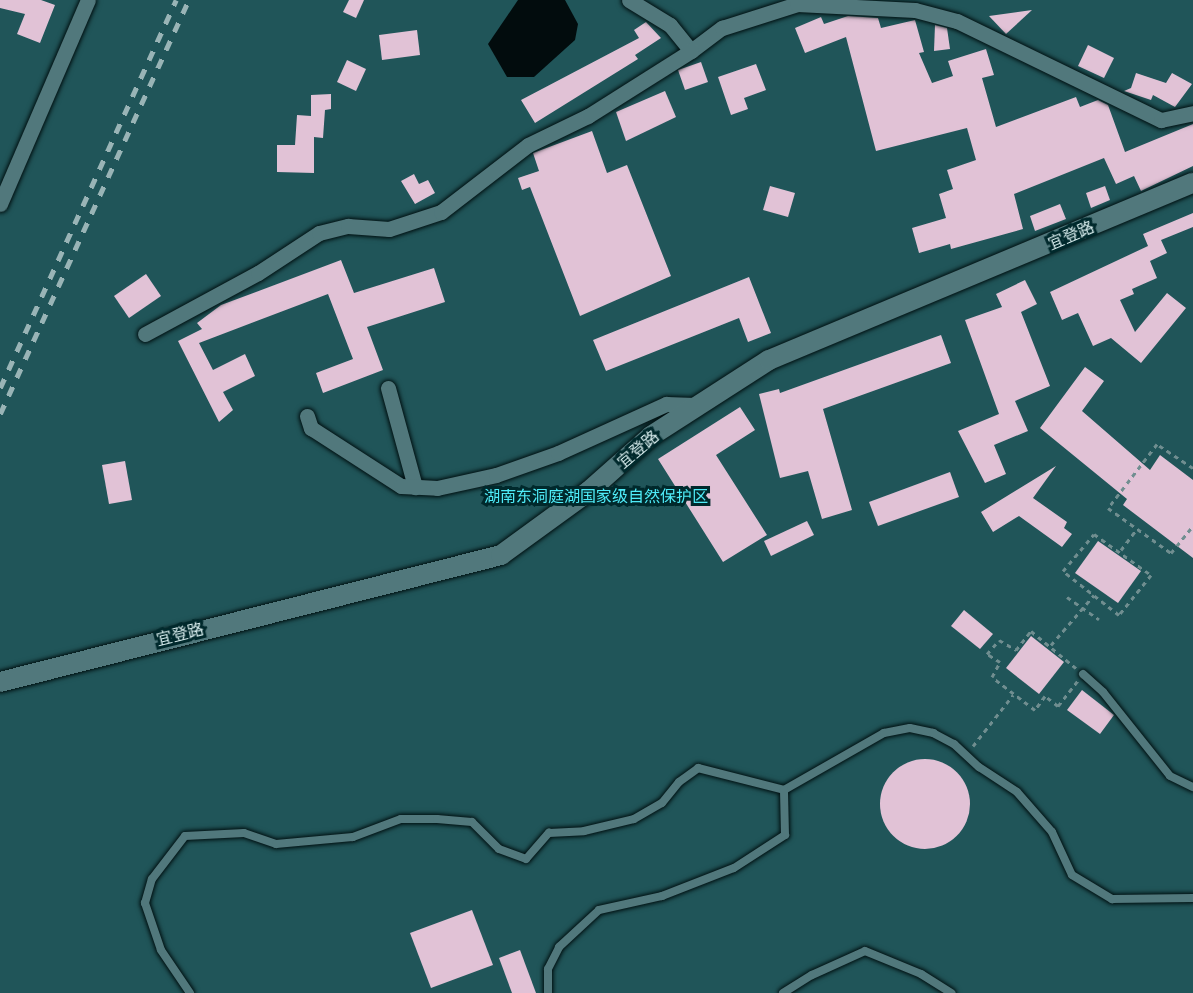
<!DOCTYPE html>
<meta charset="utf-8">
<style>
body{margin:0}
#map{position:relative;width:1193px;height:993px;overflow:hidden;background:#00292c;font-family:"Noto Sans","Noto Sans SC",sans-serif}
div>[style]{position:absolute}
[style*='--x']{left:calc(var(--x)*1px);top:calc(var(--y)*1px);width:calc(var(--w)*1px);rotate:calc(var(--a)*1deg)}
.green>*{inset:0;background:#205559}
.water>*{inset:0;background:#020c0d}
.building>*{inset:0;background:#e1c2d6}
.round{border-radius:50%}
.path>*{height:3px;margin-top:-1.5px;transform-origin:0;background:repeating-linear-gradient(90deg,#708e90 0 4.5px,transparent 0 9px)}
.roads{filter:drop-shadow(0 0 2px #001011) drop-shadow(0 0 2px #001011)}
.service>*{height:8px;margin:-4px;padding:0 4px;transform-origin:4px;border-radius:4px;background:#51787c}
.minor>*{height:15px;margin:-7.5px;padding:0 7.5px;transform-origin:7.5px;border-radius:7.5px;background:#51787c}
.tertiary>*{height:20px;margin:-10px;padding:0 10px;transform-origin:10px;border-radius:10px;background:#51787c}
.rail>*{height:4.5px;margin-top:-2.25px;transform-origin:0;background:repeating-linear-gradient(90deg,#99b4b6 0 10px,transparent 0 20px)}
span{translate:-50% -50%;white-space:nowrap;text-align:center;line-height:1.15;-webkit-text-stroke:6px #00292c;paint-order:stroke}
.street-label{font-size:16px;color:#d8edee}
.park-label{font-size:16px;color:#4fecf8}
</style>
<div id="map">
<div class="green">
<i style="clip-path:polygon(0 0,1193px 0,1193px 993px,0 993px)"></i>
</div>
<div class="water">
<i style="clip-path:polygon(518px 0,565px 0,578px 24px,575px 40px,534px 77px,507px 77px,488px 44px)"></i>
</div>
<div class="building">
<i style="clip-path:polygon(0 0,41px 0,55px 5px,40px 43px,17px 34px,25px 14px,0 8px)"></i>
<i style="clip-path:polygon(349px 0,364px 0,356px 18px,343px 12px)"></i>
<i style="clip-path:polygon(1032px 10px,1006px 34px,989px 16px)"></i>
<i style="clip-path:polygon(848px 16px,878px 18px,881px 28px,915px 20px,924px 52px,919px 53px,932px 83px,953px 76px,948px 61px,986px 49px,994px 75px,982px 78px,996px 127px,1076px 97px,1080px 107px,1098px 100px,1108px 105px,1125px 152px,1193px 124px,1193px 166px,1141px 191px,1134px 176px,1116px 184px,1104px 158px,1014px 194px,1023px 229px,951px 249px,950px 244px,919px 253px,912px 228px,946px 218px,939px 194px,953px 189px,947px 170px,976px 160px,967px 128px,876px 151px,846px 37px,805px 53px,795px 28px,821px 17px,824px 24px)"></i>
<i style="clip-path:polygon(646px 22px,661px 38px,635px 55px,638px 59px,535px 123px,521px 100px,639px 38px,634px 30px)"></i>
<i style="clip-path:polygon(935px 25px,947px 28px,950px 49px,934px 51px)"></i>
<i style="clip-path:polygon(417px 30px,420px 55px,382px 60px,379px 35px)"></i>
<i style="clip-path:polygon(1088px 45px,1114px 58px,1104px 78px,1078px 66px)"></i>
<i style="clip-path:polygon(347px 60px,366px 69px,356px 91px,337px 82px)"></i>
<i style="clip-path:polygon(701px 62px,708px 82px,685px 90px,678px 70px)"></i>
<i style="clip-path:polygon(756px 64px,766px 90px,744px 98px,748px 109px,731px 115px,718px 77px)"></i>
<i style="clip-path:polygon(1136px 73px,1166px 83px,1172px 73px,1192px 84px,1175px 107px,1153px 95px,1151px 100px,1124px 91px,1131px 88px)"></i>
<i style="clip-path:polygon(665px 91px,676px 117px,626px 141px,616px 112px)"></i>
<i style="clip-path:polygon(331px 94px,331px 109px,325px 110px,323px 138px,314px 137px,314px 173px,277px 172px,277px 145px,295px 145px,297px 115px,311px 116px,311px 95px)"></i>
<i style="clip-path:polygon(592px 131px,607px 173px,627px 165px,671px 276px,580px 316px,530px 187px,522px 190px,518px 178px,539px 171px,533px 153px)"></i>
<i style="clip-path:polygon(414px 174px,419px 184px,428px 180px,435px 193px,415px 204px,401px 181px)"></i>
<i style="clip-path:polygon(770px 186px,795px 193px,788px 217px,763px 210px)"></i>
<i style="clip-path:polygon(1105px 186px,1110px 200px,1091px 208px,1086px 193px)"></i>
<i style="clip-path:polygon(1060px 204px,1066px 219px,1035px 231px,1030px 216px)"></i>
<i style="clip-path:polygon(1193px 213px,1193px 227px,1161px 240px,1167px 253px,1150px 261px,1157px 278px,1132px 289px,1134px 294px,1120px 300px,1135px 332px,1167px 293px,1186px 308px,1141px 363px,1111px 338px,1093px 346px,1078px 313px,1062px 320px,1050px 292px,1148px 246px,1143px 234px)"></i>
<i style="clip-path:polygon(341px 260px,354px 293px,434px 268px,445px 302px,367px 327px,383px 370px,323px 393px,316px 373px,353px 359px,328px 294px,199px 343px,213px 370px,245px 354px,255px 376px,223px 392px,233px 410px,219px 422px,178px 341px,202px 329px,197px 323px,221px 305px)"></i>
<i style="clip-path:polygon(146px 274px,161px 296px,129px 318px,114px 296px)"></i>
<i style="clip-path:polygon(749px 277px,771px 333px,748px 342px,739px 318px,606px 371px,593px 340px)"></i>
<i style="clip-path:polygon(1025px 280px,1037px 304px,1021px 312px,1050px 386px,1015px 401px,1028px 431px,994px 445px,1006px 474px,985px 483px,958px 431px,999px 414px,965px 320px,1002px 307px,996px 294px)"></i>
<i style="clip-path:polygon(941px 335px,951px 363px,823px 409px,852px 510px,822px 519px,808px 471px,780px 478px,759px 394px,779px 389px,780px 393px)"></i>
<i style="clip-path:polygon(1085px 367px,1104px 381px,1082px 411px,1150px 470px,1160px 455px,1193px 480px,1193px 558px,1123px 505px,1127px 499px,1040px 428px)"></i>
<i style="clip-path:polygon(740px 407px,755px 430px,716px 455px,767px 535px,723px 562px,658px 459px)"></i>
<i style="clip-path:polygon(125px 461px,132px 500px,109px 504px,102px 465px)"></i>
<i style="clip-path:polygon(1056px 466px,1033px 498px,1067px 522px,1064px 528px,1072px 534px,1062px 547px,1019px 516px,993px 532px,981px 512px)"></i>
<i style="clip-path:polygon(950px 472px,959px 497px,878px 526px,869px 502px)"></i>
<i style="clip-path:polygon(807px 521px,814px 535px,771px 556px,764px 541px)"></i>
<i style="clip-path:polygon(1098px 541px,1141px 571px,1118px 603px,1075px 573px)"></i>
<i style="clip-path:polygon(964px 610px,993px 634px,980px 649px,951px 626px)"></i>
<i style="clip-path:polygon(1031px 636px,1064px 662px,1039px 694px,1006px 668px)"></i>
<i style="clip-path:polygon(1082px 690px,1114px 715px,1100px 734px,1067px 710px)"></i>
<i class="round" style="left:880px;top:759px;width:90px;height:90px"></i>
<i style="clip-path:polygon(472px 910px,493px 965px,431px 988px,410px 933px)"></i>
<i style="clip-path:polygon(520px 950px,536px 993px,512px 993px,499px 958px)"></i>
</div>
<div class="path">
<i style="--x:1193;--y:468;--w:43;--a:-146.3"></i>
<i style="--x:1157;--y:444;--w:81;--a:127.4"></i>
<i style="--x:1108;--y:508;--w:77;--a:35.5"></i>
<i style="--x:1171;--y:553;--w:35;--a:-51"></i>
<i style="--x:1094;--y:534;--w:70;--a:35.7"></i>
<i style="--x:1151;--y:575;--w:51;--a:128.7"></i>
<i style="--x:1119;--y:615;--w:71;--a:-141.8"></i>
<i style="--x:1063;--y:571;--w:48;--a:-50"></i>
<i style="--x:1121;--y:550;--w:26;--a:-53"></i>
<i style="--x:1067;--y:597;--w:39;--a:35"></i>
<i style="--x:1031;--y:631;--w:67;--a:39.6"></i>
<i style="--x:1083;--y:674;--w:41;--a:128"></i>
<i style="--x:1058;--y:706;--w:16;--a:-142"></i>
<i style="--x:1045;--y:696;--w:17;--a:126"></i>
<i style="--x:1035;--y:710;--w:54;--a:-142.5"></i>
<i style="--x:992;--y:677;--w:17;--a:-62"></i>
<i style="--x:1000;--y:662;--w:15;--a:-148"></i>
<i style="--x:987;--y:654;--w:18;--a:-49"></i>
<i style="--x:999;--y:640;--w:20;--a:30"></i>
<i style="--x:1016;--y:650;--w:24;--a:-52"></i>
<i style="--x:1051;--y:645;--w:66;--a:-49.3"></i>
<i style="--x:973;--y:746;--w:65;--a:-51.9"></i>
</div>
<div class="roads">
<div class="service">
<i style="--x:1083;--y:674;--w:27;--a:42"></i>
<i style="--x:1103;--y:692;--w:107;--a:51.4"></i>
<i style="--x:1170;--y:776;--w:25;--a:26"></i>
<i style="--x:190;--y:993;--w:52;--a:-124"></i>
<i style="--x:161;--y:950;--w:50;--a:-108.8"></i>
<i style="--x:145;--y:903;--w:25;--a:-74"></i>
<i style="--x:152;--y:879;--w:54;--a:-52.5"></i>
<i style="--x:185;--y:836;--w:59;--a:-2.9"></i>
<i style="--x:244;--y:833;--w:34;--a:19"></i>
<i style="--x:276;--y:844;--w:77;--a:-5.2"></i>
<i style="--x:353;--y:837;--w:51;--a:-20.6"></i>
<i style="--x:401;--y:819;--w:36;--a:0"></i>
<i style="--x:437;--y:819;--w:35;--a:5"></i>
<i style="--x:472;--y:822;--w:38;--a:45"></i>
<i style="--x:499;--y:849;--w:29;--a:20"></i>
<i style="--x:526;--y:859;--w:35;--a:-49"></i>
<i style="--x:549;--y:833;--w:35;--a:-3"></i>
<i style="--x:584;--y:831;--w:51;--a:-13.5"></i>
<i style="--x:634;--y:819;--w:32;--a:-30"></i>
<i style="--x:662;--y:803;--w:27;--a:-51"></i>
<i style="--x:679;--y:782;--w:24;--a:-36"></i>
<i style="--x:698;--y:768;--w:89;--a:14.3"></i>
<i style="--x:784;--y:790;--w:115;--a:-29.7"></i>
<i style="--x:884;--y:733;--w:26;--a:-11"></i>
<i style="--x:910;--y:728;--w:24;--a:12"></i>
<i style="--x:933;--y:733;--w:24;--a:28"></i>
<i style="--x:954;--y:744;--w:34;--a:43"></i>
<i style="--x:979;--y:767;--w:45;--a:33.3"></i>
<i style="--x:1017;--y:792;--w:53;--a:48.8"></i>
<i style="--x:1052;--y:832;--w:47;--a:65.1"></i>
<i style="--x:1072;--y:875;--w:47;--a:31"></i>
<i style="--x:1112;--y:899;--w:81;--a:-0.7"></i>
<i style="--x:548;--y:993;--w:24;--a:-90"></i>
<i style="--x:548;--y:969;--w:25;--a:-63"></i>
<i style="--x:559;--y:947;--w:54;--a:-42.8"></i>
<i style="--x:599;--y:910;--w:65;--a:-12.5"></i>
<i style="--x:662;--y:896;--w:77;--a:-21.3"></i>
<i style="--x:734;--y:868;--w:61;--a:-32.9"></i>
<i style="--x:785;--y:835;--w:45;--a:-91.3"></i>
<i style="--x:783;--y:993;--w:34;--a:-32"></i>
<i style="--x:812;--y:975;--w:58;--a:-24.4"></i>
<i style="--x:865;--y:951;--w:61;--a:22.3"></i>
<i style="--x:921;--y:974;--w:36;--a:32"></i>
</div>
<div class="minor">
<i style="--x:629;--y:0;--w:48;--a:31.4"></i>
<i style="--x:670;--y:25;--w:33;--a:51"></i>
<i style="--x:691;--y:51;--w:39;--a:-37"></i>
<i style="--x:722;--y:28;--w:79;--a:-17.7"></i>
<i style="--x:797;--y:4;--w:118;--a:2.9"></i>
<i style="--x:915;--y:10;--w:43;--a:14.7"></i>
<i style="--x:957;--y:21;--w:227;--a:25.9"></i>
<i style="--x:1161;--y:120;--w:33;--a:-12"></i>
<i style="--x:0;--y:204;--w:222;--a:-66.7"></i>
<i style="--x:145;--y:334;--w:128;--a:-28.4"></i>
<i style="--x:258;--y:273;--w:73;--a:-33.3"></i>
<i style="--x:319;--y:233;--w:30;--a:-14"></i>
<i style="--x:348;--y:226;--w:41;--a:4.2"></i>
<i style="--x:389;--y:229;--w:55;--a:-18.1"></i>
<i style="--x:441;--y:212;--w:110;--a:-37.6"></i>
<i style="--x:528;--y:145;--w:67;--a:-25.8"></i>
<i style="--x:588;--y:116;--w:122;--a:-32.3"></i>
<i style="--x:388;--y:388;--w:103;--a:74.7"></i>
<i style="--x:307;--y:416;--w:13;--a:72"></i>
<i style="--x:311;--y:428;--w:107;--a:32.8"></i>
<i style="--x:401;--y:486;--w:36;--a:3"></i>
<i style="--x:437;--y:488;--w:60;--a:-12.4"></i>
<i style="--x:496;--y:475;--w:66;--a:-19.5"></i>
<i style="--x:558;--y:453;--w:119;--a:-24.4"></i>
<i style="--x:666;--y:404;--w:29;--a:2"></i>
</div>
<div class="tertiary">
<i style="--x:0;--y:682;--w:517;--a:-14.22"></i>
<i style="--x:501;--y:555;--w:109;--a:-36"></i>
<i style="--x:589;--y:491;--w:83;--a:-41.6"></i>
<i style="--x:651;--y:436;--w:140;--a:-32.8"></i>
<i style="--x:769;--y:360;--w:459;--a:-22.7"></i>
</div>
</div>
<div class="rail">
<i style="--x:0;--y:388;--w:426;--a:-65.6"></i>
<i style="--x:0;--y:414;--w:455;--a:-65.5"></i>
</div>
<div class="street-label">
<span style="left:1071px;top:235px;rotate:-23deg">宜登路</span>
<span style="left:638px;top:449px;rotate:-40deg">宜登路</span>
<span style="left:180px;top:634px;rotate:-14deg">宜登路</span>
</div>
<div class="park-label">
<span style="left:596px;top:496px">湖南东洞庭湖国家级自然保护区</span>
</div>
</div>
